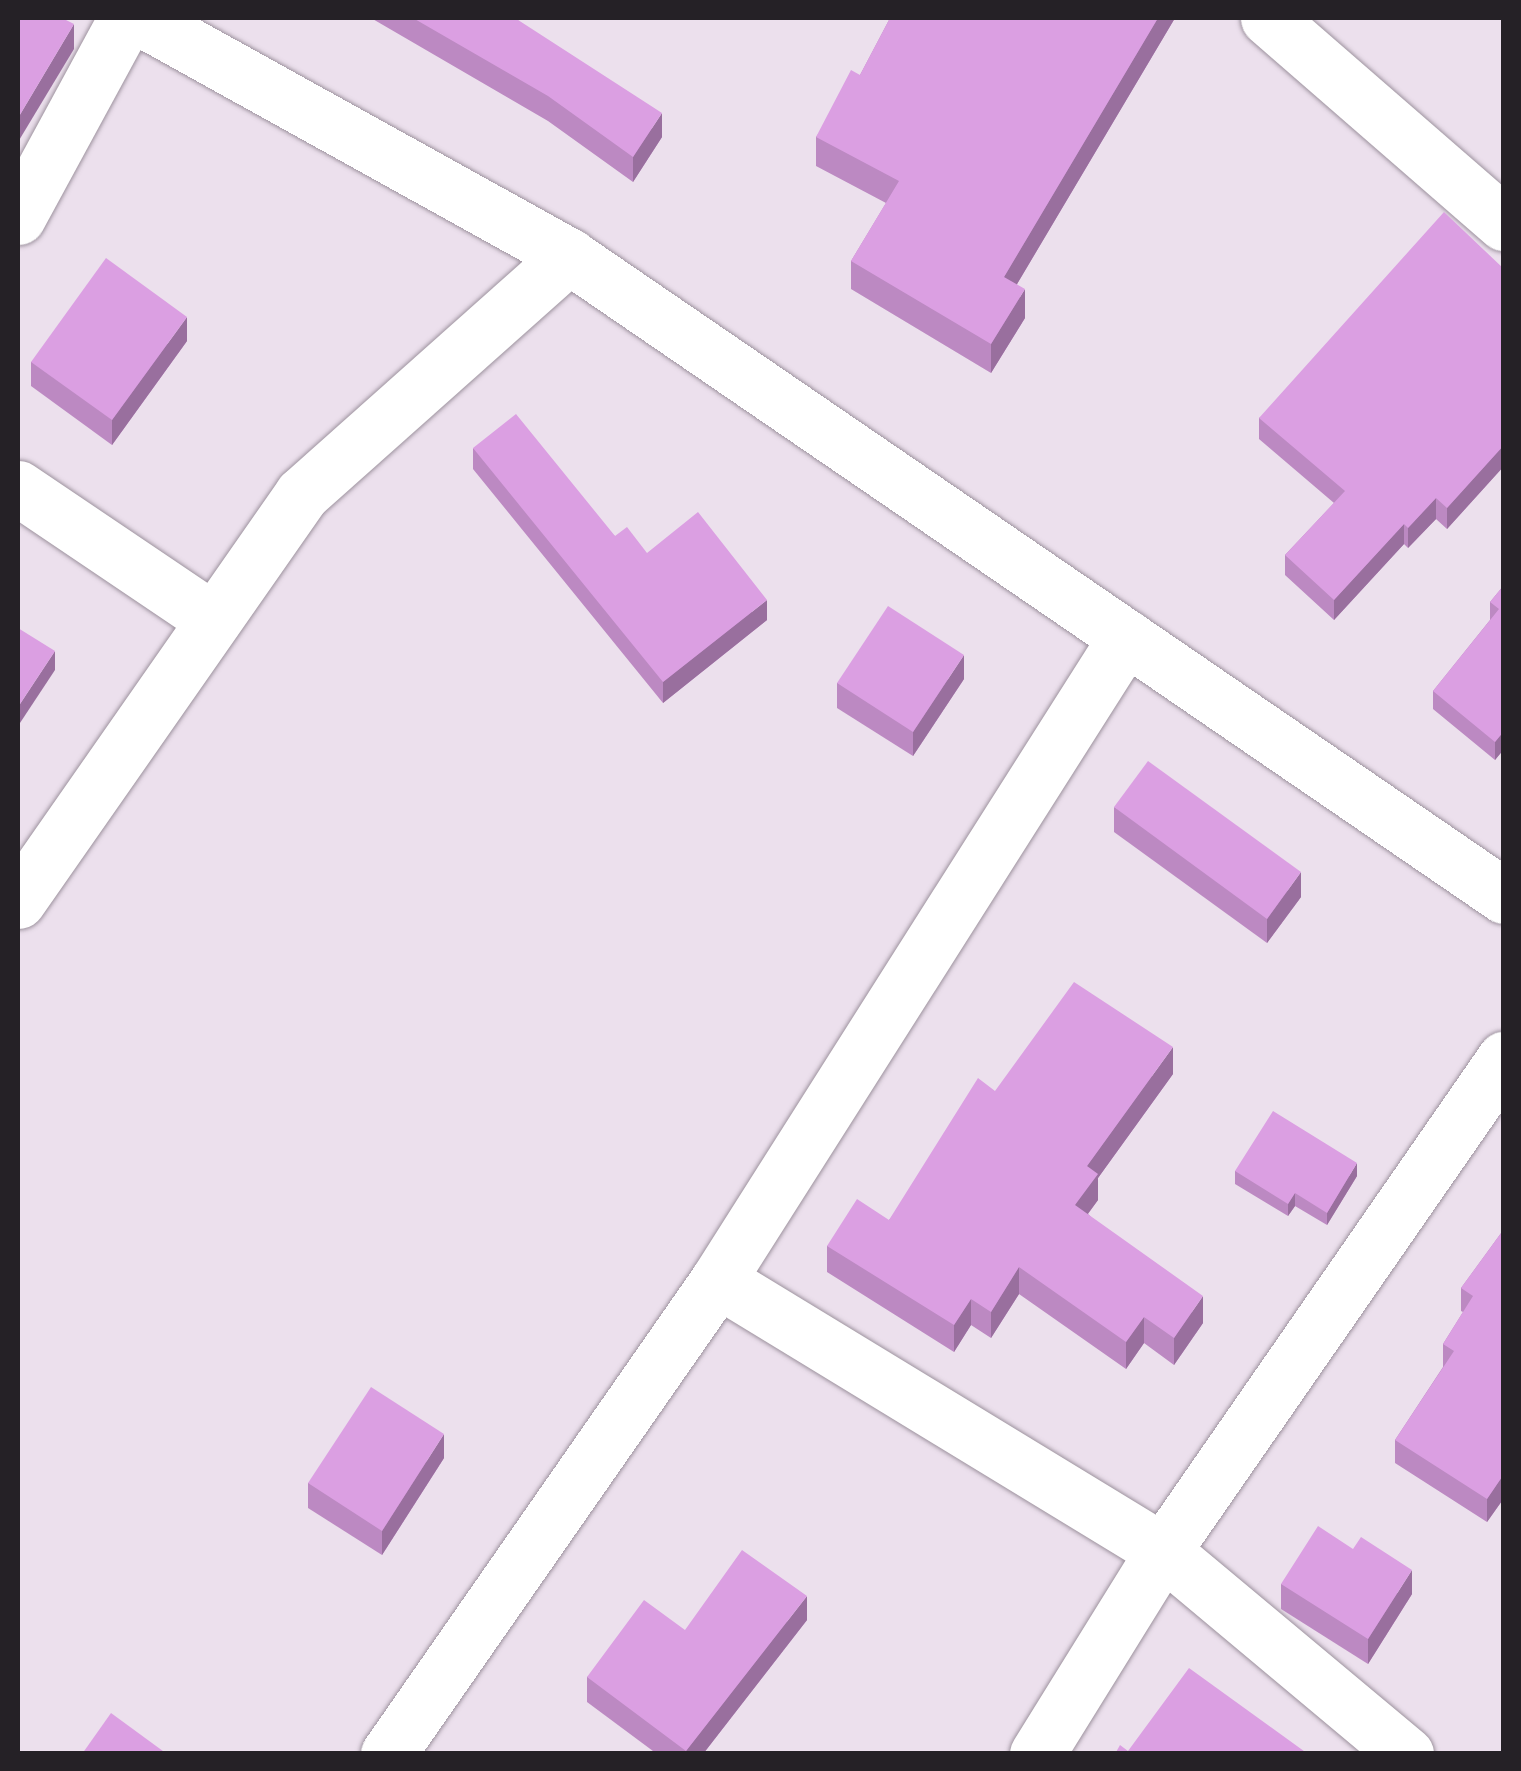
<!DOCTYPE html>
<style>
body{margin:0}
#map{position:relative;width:1521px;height:1771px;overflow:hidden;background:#ece0ed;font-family:"Sofia Sans Condensed",sans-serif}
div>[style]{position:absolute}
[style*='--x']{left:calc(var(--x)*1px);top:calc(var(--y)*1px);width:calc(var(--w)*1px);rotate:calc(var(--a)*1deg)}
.roads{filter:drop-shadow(0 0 2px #9d929e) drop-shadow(0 0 2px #9d929e)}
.street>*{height:55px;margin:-27.5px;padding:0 27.5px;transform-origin:27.5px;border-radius:27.5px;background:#fff}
.secondary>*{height:55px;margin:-27.5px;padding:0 27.5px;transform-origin:27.5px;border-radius:27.5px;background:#fff}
.wall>*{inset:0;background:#bc89c2}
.shaded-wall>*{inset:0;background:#996f9e}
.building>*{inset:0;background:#db9fe2}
span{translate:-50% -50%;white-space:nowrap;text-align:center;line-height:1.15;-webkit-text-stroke:8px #f9edfa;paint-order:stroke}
.frame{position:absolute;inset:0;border:20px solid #252126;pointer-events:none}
</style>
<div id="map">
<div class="roads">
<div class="street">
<i style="--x:1268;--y:18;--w:313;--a:41"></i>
<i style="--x:18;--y:217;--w:226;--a:-61.5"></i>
<i style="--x:18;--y:488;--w:236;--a:34"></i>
<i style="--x:1126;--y:637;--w:762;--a:122.4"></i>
<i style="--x:718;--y:1280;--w:521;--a:31.34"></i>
<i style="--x:1163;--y:1551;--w:317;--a:39.9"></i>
<i style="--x:18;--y:901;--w:496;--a:-55.1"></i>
<i style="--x:302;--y:494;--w:358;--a:-41.7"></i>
<i style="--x:388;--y:1754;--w:578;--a:-55.15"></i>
<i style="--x:1037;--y:1754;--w:239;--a:-58.2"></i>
<i style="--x:1163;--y:1551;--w:599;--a:-55.27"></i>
</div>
<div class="secondary">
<i style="--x:140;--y:18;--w:491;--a:29"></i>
<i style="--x:569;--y:256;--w:1133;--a:34.39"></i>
</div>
</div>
<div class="wall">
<i style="clip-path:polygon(371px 18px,515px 18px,662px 137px,633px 182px,548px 121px)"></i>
<i style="clip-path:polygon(890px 18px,1175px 18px,1017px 284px,1025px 318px,991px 373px,851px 289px,851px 261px,886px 203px,816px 166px,816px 137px,860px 75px)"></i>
<i style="clip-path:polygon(1504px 269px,1504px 466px,1447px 529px,1436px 519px,1408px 548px,1404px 544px,1334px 620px,1285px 575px,1285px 555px,1334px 503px,1259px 439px,1259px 418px)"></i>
<i style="clip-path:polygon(187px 341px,112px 445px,31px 386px,31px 362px)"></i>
<i style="clip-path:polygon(473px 448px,615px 536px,767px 620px,663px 703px,473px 469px)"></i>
<i style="clip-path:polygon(1504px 585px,1504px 749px,1495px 760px,1433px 709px,1433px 691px,1490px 620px,1490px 602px)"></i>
<i style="clip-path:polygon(964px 679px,913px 756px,837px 708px,837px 683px)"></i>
<i style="clip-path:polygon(1114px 807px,1301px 897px,1267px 943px,1114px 832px)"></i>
<i style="clip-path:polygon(1173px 1074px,1098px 1178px,1098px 1200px,1088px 1214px,1203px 1323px,1174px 1365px,1144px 1343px,1126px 1369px,1019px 1294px,991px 1338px,971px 1325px,954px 1352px,827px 1272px,827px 1246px,889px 1220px,995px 1091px)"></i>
<i style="clip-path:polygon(1235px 1171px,1357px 1176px,1327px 1225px,1295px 1206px,1288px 1216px,1235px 1184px)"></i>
<i style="clip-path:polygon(1504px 1229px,1504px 1498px,1487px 1522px,1395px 1463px,1395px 1440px,1443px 1367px,1443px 1344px,1463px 1312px,1461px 1311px,1461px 1288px)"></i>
<i style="clip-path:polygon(444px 1458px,382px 1555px,308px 1508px,308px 1483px)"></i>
<i style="clip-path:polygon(1281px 1584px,1412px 1594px,1368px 1664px,1281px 1609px)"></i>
<i style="clip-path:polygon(807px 1620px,703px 1754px,657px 1754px,587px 1702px,587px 1677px,685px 1630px)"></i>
</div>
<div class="shaded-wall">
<i style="clip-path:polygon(1158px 18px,1175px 18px,1004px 306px,1004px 277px)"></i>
<i style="clip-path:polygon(74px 24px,74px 49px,18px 142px,18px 118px)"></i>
<i style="clip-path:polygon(662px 113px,662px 137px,633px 182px,633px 157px)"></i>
<i style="clip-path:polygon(1025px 289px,1025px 318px,991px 373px,991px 344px)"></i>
<i style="clip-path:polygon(187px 317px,187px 341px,112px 445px,112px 420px)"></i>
<i style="clip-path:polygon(1504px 445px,1504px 466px,1447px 529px,1447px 508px)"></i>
<i style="clip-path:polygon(1436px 498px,1436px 519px,1408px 548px,1408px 528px)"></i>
<i style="clip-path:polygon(1404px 524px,1404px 544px,1334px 620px,1334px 600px)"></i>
<i style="clip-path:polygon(767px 600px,767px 620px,663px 703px,663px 682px)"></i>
<i style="clip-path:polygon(55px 651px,55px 670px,18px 726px,18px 707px)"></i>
<i style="clip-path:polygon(964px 655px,964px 679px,913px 756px,913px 732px)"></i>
<i style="clip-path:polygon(1504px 731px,1504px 749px,1495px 760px,1495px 742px)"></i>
<i style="clip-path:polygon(1301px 872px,1301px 897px,1267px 943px,1267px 919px)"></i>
<i style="clip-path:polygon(1173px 1047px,1173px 1074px,1098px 1178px,1098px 1200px,1075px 1231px,1075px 1205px,1087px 1166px)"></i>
<i style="clip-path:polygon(1357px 1163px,1357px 1176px,1327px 1225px,1327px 1213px)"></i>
<i style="clip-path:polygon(1295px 1193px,1295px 1206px,1288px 1216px,1288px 1204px)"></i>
<i style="clip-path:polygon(1019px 1267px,1019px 1294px,991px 1338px,991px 1312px)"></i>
<i style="clip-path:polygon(1203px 1296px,1203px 1323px,1174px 1365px,1174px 1338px)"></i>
<i style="clip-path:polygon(971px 1299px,971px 1325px,954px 1352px,954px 1325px)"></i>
<i style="clip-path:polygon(1144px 1317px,1144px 1343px,1126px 1369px,1126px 1342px)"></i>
<i style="clip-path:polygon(444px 1434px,444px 1458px,382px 1555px,382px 1531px)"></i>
<i style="clip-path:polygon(1504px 1474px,1504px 1498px,1487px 1522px,1487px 1499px)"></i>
<i style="clip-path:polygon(1412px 1570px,1412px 1594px,1368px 1664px,1368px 1639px)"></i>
<i style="clip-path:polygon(807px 1596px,807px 1620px,703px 1754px,686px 1754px,686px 1751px)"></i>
</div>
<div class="building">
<i style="clip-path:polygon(18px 18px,62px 18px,74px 24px,18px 118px)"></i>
<i style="clip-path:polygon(413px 18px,515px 18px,662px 113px,633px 157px,548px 96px)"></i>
<i style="clip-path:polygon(890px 18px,1158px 18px,1004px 277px,1025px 289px,991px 344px,851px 261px,899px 181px,816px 137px,851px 70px,860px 75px)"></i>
<i style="clip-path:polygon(1444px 212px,1504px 269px,1504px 445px,1447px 508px,1436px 498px,1408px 528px,1404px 524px,1334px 600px,1285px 555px,1345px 491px,1259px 418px)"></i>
<i style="clip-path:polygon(106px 258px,187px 317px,112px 420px,31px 362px)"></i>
<i style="clip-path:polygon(516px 414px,615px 536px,627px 527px,647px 553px,698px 512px,767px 600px,663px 682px,473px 448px)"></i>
<i style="clip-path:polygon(1504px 585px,1504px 731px,1495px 742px,1433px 691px,1499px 609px,1490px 602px)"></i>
<i style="clip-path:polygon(888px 606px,964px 655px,913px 732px,837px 683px)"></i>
<i style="clip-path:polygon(18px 628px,55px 651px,18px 707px)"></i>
<i style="clip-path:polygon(1148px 761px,1301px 872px,1267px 919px,1114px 807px)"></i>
<i style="clip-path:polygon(1074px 982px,1173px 1047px,1087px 1166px,1098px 1174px,1075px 1205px,1203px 1296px,1174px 1338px,1144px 1317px,1126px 1342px,1019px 1267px,991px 1312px,971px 1299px,954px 1325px,827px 1246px,857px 1199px,889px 1220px,978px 1078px,995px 1091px)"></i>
<i style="clip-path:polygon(1273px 1111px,1357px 1163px,1327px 1213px,1295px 1193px,1288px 1204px,1235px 1171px)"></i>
<i style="clip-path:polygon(1504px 1229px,1504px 1474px,1487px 1499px,1395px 1440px,1454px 1351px,1443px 1344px,1473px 1296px,1461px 1288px)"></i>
<i style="clip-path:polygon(371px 1387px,444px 1434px,382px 1531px,308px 1483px)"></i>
<i style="clip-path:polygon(1318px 1526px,1353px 1549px,1361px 1537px,1412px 1570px,1368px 1639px,1281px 1584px)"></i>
<i style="clip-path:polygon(742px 1550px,807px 1596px,686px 1751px,587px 1677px,644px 1600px,685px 1630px)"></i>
<i style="clip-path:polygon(1189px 1668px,1308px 1754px,1115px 1754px,1120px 1745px,1128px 1751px)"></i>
<i style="clip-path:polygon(111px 1713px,167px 1754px,82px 1754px)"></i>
</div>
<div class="frame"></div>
</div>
